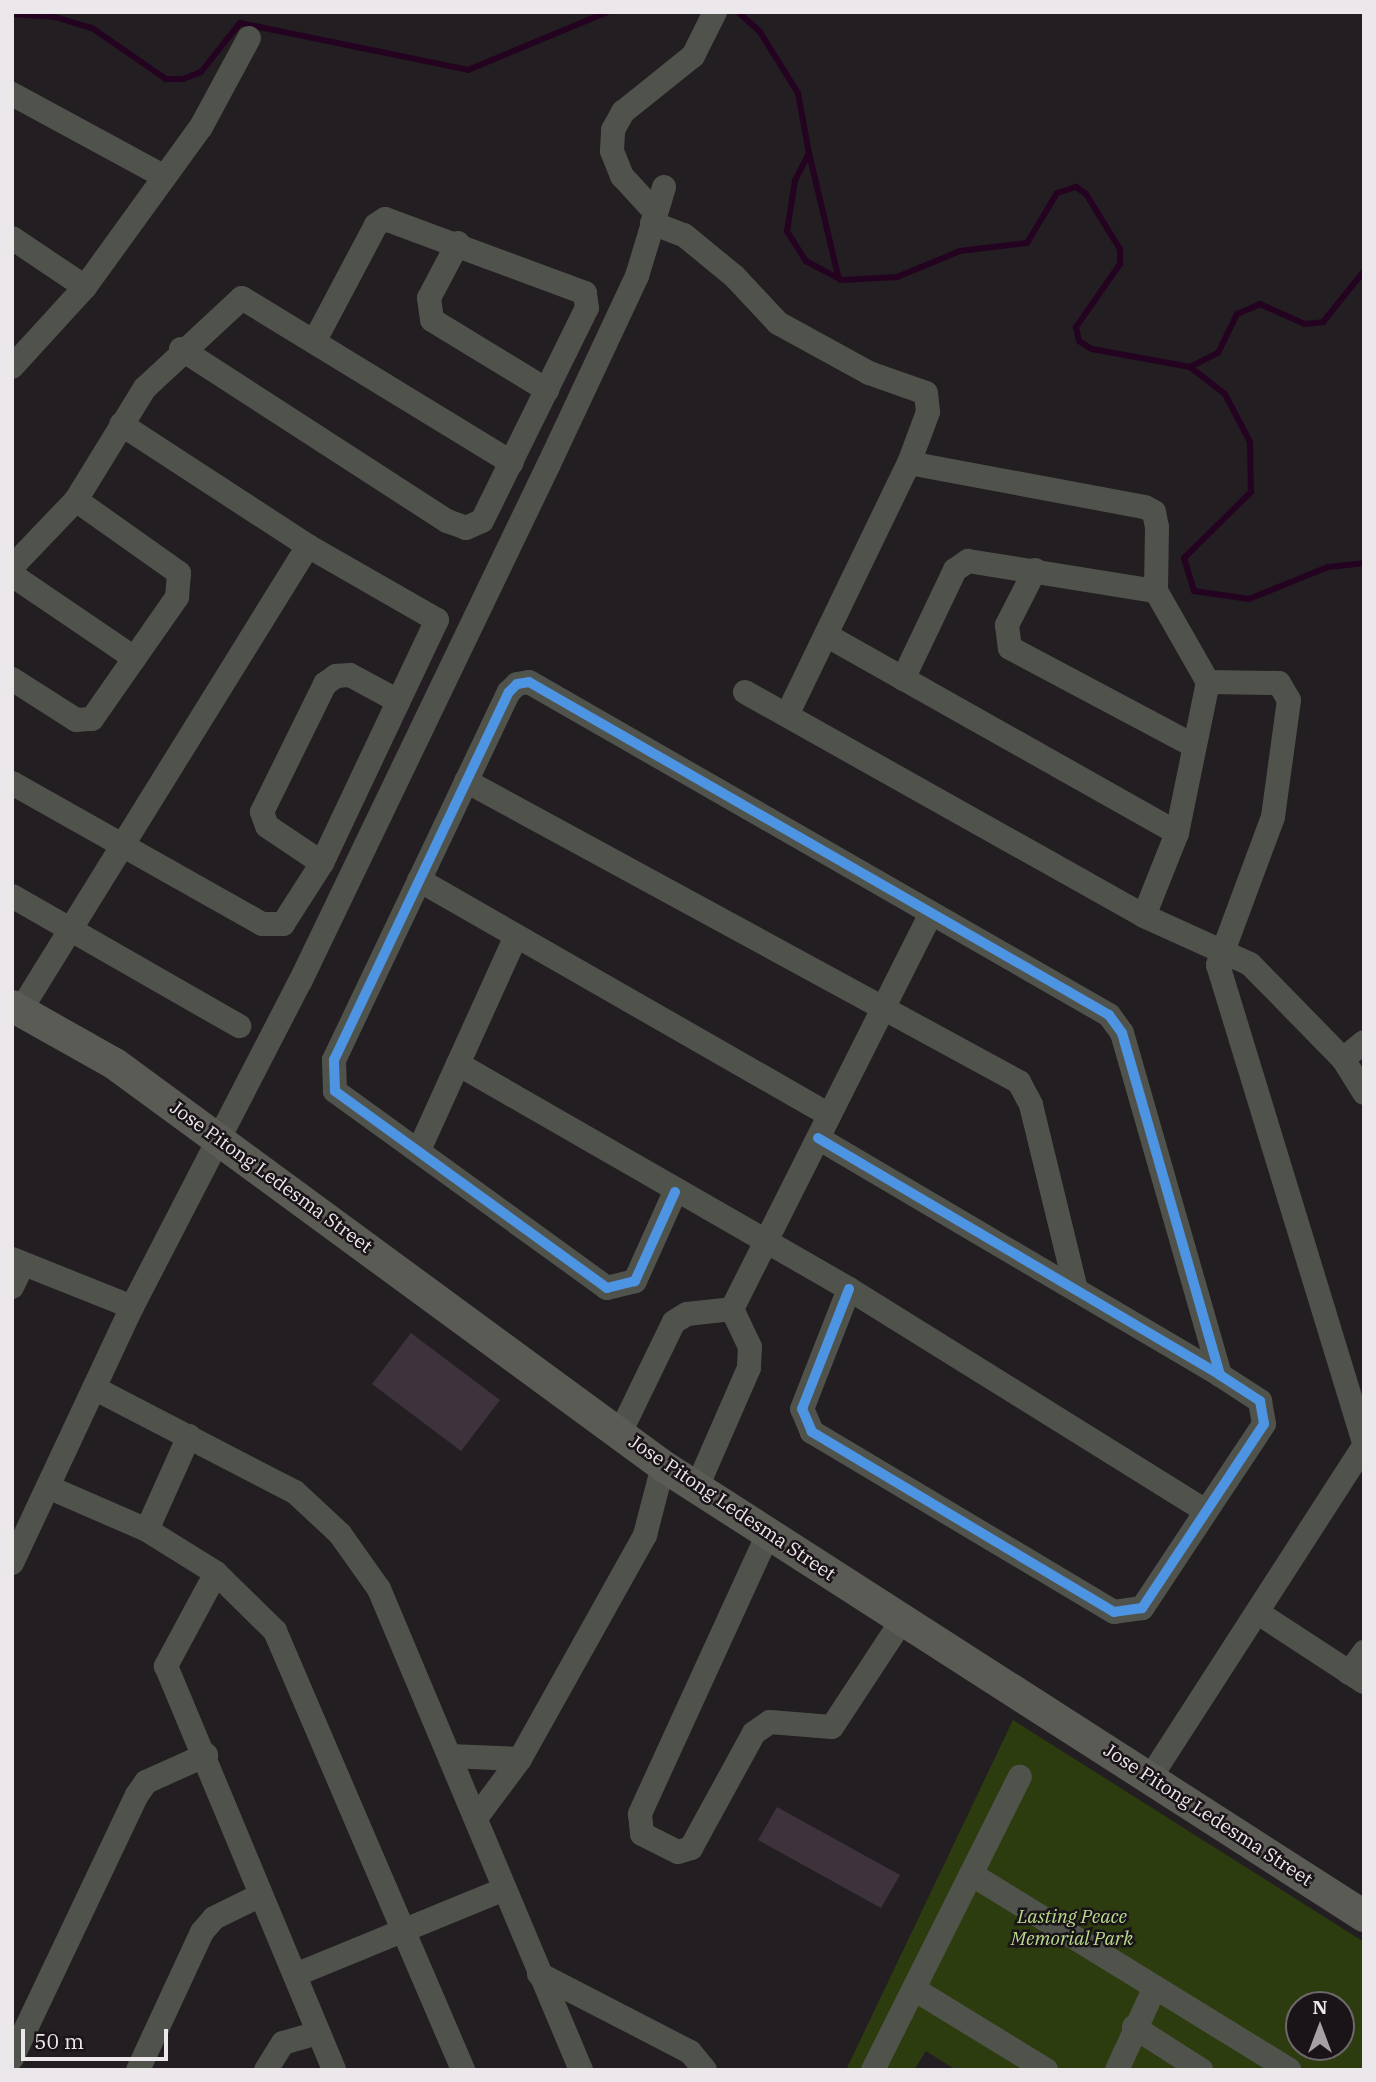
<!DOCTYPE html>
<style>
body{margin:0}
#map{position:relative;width:1376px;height:2082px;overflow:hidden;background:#231e21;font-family:"IBM Plex Serif",serif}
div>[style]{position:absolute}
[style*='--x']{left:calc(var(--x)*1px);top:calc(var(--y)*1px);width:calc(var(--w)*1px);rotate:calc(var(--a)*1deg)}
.green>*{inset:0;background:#2c3c0f}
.stream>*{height:6px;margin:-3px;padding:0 3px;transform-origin:3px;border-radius:3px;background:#240321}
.building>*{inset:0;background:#3e333c}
.minor>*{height:24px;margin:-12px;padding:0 12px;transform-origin:12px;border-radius:12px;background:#50534c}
.major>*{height:32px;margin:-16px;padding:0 16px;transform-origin:16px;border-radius:16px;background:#595b54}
.cycleway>*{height:10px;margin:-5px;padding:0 5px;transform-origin:5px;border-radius:5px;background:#4d94e3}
span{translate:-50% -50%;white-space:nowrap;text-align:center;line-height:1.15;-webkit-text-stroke:5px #1a1419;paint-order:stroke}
.street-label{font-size:19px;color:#ece7eb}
.park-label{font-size:19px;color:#b9dd8c;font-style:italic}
.frame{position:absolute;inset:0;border:14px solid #ece7eb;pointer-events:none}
.north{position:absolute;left:1285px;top:1991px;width:70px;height:70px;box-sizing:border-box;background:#1a1419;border:2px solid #6e686d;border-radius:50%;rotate:0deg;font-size:19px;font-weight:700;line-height:28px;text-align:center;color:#ece7eb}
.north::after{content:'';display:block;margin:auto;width:24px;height:32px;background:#a6a1a4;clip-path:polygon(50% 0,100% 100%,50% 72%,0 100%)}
.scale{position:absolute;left:21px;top:2029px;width:147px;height:32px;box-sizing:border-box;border:4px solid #ece7eb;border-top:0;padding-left:9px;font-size:21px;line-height:24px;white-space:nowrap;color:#ece7eb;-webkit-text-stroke:5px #1a1419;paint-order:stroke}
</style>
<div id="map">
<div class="green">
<i style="clip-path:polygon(evenodd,1013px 1720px,1364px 1942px,1364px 2070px,956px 2070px,926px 2051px,914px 2070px,846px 2070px,1013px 1720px,1299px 2005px,1341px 2005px,1341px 2047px,1299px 2047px,1299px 2005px)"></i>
</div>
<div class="stream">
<i style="--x:738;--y:12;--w:30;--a:42"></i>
<i style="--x:760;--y:32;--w:72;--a:58.1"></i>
<i style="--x:798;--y:93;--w:61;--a:79.6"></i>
<i style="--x:809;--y:153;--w:31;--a:117"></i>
<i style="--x:795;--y:181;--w:51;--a:99.1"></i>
<i style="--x:787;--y:231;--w:36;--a:58"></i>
<i style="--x:806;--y:261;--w:40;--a:28"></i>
<i style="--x:841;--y:280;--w:56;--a:-3.1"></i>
<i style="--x:897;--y:277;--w:68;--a:-22.4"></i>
<i style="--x:960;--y:251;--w:67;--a:-6.8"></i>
<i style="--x:1027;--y:243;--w:58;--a:-59"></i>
<i style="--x:1057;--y:193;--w:20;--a:-18"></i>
<i style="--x:1076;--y:187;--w:12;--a:35"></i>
<i style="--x:1086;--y:194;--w:65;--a:58.3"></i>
<i style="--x:1120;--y:249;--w:15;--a:90"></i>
<i style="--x:1120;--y:264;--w:77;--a:124.9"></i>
<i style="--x:1076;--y:327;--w:14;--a:78"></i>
<i style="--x:1079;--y:341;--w:15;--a:32"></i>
<i style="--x:1092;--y:349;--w:100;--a:10.4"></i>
<i style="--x:1190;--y:367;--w:31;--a:-27"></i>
<i style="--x:1218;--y:353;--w:43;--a:-64"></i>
<i style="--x:1237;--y:314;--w:25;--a:-23"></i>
<i style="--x:1260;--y:304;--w:49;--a:24"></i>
<i style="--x:1305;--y:324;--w:18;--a:-6"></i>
<i style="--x:1323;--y:322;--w:65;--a:-51.2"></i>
<i style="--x:12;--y:14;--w:43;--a:4"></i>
<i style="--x:55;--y:17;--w:39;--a:17"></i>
<i style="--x:92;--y:28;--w:90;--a:34.6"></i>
<i style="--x:166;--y:79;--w:17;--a:0"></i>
<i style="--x:183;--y:79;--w:19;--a:-21"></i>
<i style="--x:201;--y:72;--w:63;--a:-51.5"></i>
<i style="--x:240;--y:23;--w:233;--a:11.6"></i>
<i style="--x:468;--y:70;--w:151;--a:-22.6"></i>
<i style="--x:809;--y:153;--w:126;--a:76.7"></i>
<i style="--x:1190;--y:367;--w:44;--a:37.6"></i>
<i style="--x:1225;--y:394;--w:54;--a:62.5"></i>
<i style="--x:1250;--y:442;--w:50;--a:88.9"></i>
<i style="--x:1251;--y:492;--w:94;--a:135.4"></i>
<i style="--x:1184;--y:558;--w:34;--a:73"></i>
<i style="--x:1194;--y:591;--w:56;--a:8.3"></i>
<i style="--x:1249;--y:599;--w:85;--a:-22.1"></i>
<i style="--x:1328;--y:567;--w:36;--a:-6"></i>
</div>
<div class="building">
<i style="clip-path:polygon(411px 1333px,500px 1400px,461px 1451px,372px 1384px)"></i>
<i style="clip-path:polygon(777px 1807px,900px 1875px,881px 1908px,758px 1840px)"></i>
</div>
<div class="minor">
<i style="--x:12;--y:94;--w:172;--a:28.5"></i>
<i style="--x:655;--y:212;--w:49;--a:-132.5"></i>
<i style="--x:622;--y:176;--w:27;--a:-112"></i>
<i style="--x:612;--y:151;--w:21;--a:-87"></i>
<i style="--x:613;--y:130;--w:21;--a:-61"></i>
<i style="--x:623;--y:112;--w:90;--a:-38.7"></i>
<i style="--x:693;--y:56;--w:49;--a:-63.4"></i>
<i style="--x:652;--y:223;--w:34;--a:21"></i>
<i style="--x:684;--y:235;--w:65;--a:39.4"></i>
<i style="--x:734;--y:276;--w:64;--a:46.9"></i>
<i style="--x:778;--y:323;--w:104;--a:28.8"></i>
<i style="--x:869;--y:373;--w:60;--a:19.3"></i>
<i style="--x:926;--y:393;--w:19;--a:84"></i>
<i style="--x:928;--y:412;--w:54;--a:110.4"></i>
<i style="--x:12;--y:238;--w:88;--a:33.9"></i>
<i style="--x:458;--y:243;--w:62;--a:117.8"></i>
<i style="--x:429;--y:298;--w:22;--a:82"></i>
<i style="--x:432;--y:320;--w:135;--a:31.3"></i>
<i style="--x:181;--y:349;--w:317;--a:32.9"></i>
<i style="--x:447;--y:521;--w:20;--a:20"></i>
<i style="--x:466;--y:528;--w:17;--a:-24"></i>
<i style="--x:482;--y:521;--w:237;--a:-63.8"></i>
<i style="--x:587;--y:308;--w:15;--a:-98"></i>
<i style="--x:585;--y:293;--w:213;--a:-159.7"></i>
<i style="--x:385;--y:219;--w:11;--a:146"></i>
<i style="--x:376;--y:225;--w:132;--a:117.9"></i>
<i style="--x:12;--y:367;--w:108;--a:-47.6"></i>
<i style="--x:85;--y:287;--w:198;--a:-54.1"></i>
<i style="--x:201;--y:127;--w:101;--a:-61.7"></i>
<i style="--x:12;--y:567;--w:93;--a:-46.3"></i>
<i style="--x:76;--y:500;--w:132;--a:-58.4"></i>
<i style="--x:145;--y:388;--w:132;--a:-42.9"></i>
<i style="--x:242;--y:298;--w:316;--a:31.4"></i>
<i style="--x:1035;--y:570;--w:62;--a:117"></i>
<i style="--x:1007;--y:625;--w:23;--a:83"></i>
<i style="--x:1010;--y:648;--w:208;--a:28"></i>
<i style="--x:12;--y:575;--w:148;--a:34.2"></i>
<i style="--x:826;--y:635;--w:403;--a:29.4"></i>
<i style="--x:12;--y:679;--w:76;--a:32.6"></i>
<i style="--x:76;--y:720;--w:16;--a:-4"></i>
<i style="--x:92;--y:719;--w:149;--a:-55.1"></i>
<i style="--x:177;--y:597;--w:24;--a:-85"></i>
<i style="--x:179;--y:573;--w:126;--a:-144.7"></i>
<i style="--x:903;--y:679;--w:121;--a:-64.5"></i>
<i style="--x:955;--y:570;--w:16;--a:-35"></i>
<i style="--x:968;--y:561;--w:190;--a:9.1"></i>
<i style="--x:1208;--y:682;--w:71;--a:0.8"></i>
<i style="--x:1279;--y:683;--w:20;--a:60"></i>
<i style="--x:1289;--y:700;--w:118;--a:97.8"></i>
<i style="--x:1273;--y:817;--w:158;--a:110.4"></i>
<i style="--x:1218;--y:965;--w:499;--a:73"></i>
<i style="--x:745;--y:692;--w:458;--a:29.3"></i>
<i style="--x:1144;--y:916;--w:116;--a:24.4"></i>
<i style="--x:1250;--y:964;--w:133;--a:45.6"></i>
<i style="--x:1343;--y:1059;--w:40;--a:58"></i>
<i style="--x:788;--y:713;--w:278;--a:-64.2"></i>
<i style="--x:909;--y:463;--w:240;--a:10.6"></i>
<i style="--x:1145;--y:507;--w:10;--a:29"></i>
<i style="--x:1154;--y:512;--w:15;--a:79"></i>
<i style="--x:1157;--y:527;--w:64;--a:90.9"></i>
<i style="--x:1156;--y:591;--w:105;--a:60.3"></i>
<i style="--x:1208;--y:682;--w:154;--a:101.6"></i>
<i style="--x:1177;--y:833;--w:89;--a:111.7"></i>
<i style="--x:466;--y:781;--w:630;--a:28.56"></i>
<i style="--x:1019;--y:1082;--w:26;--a:62"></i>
<i style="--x:1031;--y:1105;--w:189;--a:76.3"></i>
<i style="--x:12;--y:783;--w:287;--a:29.4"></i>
<i style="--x:262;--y:924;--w:21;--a:0"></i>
<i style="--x:283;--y:924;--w:72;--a:-57.4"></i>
<i style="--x:322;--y:863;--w:269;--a:-64.7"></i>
<i style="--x:437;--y:620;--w:149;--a:-150.2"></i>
<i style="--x:308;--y:546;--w:223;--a:-146.9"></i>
<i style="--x:322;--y:863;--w:66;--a:-146.1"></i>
<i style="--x:267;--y:826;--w:15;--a:-110"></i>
<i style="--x:262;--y:812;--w:143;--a:-63.8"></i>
<i style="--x:325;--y:684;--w:14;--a:-36"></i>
<i style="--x:336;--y:676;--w:14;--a:-4"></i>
<i style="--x:350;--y:675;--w:55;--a:28.4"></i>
<i style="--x:419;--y:880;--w:473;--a:29.8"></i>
<i style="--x:12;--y:896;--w:262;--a:29.8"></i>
<i style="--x:20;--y:1011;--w:547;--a:-58.23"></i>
<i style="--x:1343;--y:1059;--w:27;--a:-39"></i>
<i style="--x:458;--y:1064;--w:451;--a:29.9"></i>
<i style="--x:849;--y:1289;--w:417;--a:31.9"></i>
<i style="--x:818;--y:1138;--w:467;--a:30.5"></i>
<i style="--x:1220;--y:1375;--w:48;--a:33"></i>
<i style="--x:1260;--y:1401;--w:23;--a:80"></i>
<i style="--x:1264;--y:1424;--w:221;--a:123.5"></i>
<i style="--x:1142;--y:1608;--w:28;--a:172"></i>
<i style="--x:1114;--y:1612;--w:352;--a:-149.2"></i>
<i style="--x:812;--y:1432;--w:25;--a:-113"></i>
<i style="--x:802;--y:1409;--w:129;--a:-68.6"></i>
<i style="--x:419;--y:1150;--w:235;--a:-65.6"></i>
<i style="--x:675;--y:1192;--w:98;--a:114.2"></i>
<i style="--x:635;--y:1281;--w:29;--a:166"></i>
<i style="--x:607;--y:1288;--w:336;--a:-144.1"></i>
<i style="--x:335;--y:1091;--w:31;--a:-92"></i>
<i style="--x:334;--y:1060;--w:407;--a:-64.6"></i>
<i style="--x:509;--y:692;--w:11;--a:-45"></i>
<i style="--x:517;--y:684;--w:12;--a:-9"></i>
<i style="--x:529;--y:682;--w:669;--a:29.86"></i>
<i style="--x:1109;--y:1015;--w:22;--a:54"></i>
<i style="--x:1122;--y:1033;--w:356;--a:74"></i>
<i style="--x:12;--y:1259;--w:129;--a:21.8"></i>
<i style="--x:12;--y:1287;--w:25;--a:-64"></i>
<i style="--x:732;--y:1309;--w:442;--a:-63.3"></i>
<i style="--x:94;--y:1388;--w:226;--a:27.4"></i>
<i style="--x:295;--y:1492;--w:62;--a:43"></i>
<i style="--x:340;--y:1534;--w:67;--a:54.7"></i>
<i style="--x:379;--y:1589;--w:522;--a:67.22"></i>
<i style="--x:620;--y:1433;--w:123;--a:-64.1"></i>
<i style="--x:674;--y:1322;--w:15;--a:-32"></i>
<i style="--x:687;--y:1314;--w:45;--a:-6.3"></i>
<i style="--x:732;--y:1309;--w:42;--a:64.7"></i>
<i style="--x:750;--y:1347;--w:21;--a:93"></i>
<i style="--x:749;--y:1368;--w:130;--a:113.6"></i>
<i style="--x:48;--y:1487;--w:108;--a:23.5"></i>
<i style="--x:147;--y:1530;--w:81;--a:31.9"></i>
<i style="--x:216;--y:1573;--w:83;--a:44.5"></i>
<i style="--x:275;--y:1631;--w:478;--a:66.8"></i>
<i style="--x:147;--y:1530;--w:103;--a:-65.9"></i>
<i style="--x:768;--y:1534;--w:308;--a:114.6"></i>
<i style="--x:640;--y:1814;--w:20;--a:84"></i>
<i style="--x:642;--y:1834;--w:40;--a:26.6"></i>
<i style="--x:678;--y:1852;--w:14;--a:-17"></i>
<i style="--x:691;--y:1848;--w:131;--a:-61.3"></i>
<i style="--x:754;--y:1733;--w:19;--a:-35"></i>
<i style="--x:770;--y:1722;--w:62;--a:4.6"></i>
<i style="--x:832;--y:1727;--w:129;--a:-56.7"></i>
<i style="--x:12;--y:1563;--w:283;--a:-64.9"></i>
<i style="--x:132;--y:1307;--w:366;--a:-62.7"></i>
<i style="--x:300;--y:982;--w:575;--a:-64.33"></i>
<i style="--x:549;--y:464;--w:208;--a:-64.9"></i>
<i style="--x:637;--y:276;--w:93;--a:-73.1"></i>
<i style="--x:216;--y:1573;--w:106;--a:118.3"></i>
<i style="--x:166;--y:1666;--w:438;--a:67.4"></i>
<i style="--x:1260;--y:1614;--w:124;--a:33.2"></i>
<i style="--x:1349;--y:1673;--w:26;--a:-54"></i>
<i style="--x:450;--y:1756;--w:70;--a:2.5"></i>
<i style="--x:1150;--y:1778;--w:395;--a:-57.2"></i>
<i style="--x:476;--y:1818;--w:74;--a:-53.3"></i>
<i style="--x:520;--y:1759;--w:257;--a:-60.8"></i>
<i style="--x:645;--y:1535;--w:71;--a:-75.4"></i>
<i style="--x:971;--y:1874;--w:374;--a:31.6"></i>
<i style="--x:539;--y:1974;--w:170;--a:27.3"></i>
<i style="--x:690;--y:2052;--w:23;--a:50"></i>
<i style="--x:295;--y:1975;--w:224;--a:-22.3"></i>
<i style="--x:914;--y:1989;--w:155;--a:31.5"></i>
<i style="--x:1134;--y:2027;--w:80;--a:32.7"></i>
<i style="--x:12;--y:2058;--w:291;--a:-64.6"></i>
<i style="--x:137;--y:1795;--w:16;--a:-55"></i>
<i style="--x:146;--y:1782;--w:66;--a:-24.2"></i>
<i style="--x:138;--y:2070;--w:152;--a:-65.1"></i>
<i style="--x:202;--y:1932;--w:18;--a:-49"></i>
<i style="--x:214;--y:1918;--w:52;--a:-26.1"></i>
<i style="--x:266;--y:2070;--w:32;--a:-58"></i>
<i style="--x:283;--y:2043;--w:37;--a:-16"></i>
<i style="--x:873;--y:2070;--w:328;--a:-63.4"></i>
<i style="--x:1117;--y:2070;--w:91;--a:-65.4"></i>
</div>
<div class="major">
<i style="--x:12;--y:1006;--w:118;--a:29.4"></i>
<i style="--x:115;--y:1064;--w:680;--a:36.26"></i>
<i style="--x:663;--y:1466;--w:833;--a:32.7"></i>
</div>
<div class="cycleway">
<i style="--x:818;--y:1138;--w:467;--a:30.5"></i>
<i style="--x:1220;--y:1375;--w:48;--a:33"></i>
<i style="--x:1260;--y:1401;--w:23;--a:80"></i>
<i style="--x:1264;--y:1424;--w:221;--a:123.5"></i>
<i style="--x:1142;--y:1608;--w:28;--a:172"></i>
<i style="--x:1114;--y:1612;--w:352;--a:-149.2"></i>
<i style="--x:812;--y:1432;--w:25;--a:-113"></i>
<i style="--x:802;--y:1409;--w:129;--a:-68.6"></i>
<i style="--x:675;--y:1192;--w:98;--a:114.2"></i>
<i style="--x:635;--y:1281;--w:29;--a:166"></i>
<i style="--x:607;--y:1288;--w:336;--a:-144.1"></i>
<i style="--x:335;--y:1091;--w:31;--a:-92"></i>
<i style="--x:334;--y:1060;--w:407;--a:-64.6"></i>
<i style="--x:509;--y:692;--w:11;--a:-45"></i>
<i style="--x:517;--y:684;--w:12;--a:-9"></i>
<i style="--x:529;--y:682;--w:669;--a:29.86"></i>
<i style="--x:1109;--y:1015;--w:22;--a:54"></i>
<i style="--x:1122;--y:1033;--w:356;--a:74"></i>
</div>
<div class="street-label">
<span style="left:271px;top:1177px;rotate:36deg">Jose Pitong Ledesma Street</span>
<span style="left:732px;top:1508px;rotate:34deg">Jose Pitong Ledesma Street</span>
<span style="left:1208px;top:1815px;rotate:33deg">Jose Pitong Ledesma Street</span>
</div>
<div class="park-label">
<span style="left:1072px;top:1928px">Lasting Peace<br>Memorial Park</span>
</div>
<div class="frame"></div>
<div class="north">N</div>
<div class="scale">50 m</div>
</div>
